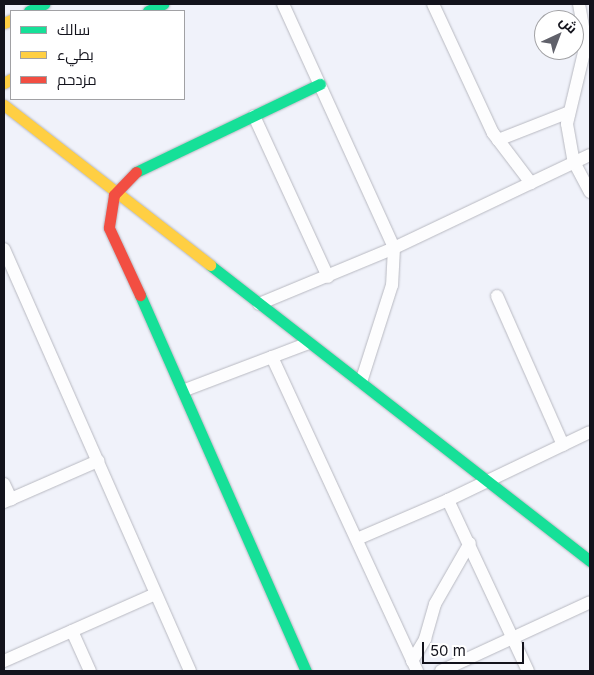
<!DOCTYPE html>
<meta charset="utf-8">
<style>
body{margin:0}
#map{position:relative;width:594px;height:675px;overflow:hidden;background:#f0f2fa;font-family:Inter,Cairo,sans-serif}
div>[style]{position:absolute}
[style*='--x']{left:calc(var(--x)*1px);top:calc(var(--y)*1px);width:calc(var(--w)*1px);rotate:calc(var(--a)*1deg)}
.roads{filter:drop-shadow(0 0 1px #b8b9c1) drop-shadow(0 0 1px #b8b9c1)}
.street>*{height:12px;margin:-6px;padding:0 6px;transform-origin:6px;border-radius:6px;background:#fdfdfe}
.fast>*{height:11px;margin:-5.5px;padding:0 5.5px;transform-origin:5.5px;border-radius:5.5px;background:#16e098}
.slow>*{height:11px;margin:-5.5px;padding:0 5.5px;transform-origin:5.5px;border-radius:5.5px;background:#ffcf43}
.jam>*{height:11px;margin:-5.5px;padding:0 5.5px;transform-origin:5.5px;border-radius:5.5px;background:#f24e42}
span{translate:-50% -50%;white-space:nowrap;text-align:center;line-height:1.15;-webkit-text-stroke:5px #fff;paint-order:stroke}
.frame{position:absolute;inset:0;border:5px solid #13131c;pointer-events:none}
.legend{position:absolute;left:10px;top:10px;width:175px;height:90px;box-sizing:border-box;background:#fff;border:1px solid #a1a1a4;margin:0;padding:6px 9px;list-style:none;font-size:15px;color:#13131c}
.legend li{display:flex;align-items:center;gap:10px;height:25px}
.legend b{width:25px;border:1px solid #a1a1a4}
.north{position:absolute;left:534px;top:10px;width:50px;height:50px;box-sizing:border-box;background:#fff;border:1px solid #a1a1a4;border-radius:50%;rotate:43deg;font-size:14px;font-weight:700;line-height:20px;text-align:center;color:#13131c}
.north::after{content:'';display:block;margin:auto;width:18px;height:22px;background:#60616a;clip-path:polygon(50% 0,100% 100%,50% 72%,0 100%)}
.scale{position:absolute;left:422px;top:642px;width:102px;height:22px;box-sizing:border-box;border:2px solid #13131c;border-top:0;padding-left:6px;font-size:15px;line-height:18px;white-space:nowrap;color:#13131c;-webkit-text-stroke:4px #fff;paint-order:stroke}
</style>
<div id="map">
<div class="roads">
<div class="street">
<i style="--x:283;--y:4;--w:268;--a:65.5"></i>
<i style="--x:394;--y:248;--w:37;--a:93"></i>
<i style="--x:392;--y:285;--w:102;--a:107.7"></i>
<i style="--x:433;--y:4;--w:142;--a:65.1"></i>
<i style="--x:493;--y:133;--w:63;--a:52.8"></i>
<i style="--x:579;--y:4;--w:41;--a:80.1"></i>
<i style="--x:586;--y:44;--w:82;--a:103.4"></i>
<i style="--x:567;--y:124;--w:39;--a:80"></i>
<i style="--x:574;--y:162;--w:34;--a:62"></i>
<i style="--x:254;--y:116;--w:177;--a:65.3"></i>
<i style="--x:498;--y:140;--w:74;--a:-21.4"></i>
<i style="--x:4;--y:249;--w:461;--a:66.2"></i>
<i style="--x:497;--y:296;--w:163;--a:66.1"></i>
<i style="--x:259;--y:304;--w:146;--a:-22.5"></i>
<i style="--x:394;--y:248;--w:217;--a:-25.4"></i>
<i style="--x:272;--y:357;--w:39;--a:-21"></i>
<i style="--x:185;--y:390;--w:93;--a:-20.8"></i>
<i style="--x:272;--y:357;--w:346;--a:65.2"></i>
<i style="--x:4;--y:484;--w:17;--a:65"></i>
<i style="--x:4;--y:502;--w:103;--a:-23.6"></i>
<i style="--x:357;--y:539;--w:99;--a:-23.2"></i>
<i style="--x:72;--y:631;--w:44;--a:65.8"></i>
<i style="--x:4;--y:661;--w:165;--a:-23.9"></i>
<i style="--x:412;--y:661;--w:26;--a:-59"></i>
<i style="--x:425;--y:639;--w:36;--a:-74"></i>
<i style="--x:435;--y:604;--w:70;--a:-60.2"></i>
<i style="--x:441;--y:671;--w:164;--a:-24.8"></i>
<i style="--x:528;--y:671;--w:189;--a:-115.1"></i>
<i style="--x:448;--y:500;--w:157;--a:-25.6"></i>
</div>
<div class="fast">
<i style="--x:29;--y:11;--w:17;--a:-25"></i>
<i style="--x:148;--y:11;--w:17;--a:-25"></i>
<i style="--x:136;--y:172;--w:204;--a:-25.6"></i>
<i style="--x:210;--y:265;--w:482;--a:37.9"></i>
<i style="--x:140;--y:295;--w:411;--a:66.2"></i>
</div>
<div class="slow">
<i style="--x:4;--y:23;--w:8;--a:-23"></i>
<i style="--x:4;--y:83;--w:8;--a:-30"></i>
<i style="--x:4;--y:105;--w:261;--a:37.8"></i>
</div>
<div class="jam">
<i style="--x:136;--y:172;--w:32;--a:134"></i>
<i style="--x:114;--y:195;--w:33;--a:99"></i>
<i style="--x:109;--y:228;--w:74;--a:65.2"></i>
</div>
</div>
<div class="frame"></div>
<ul class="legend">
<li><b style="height:6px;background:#16e098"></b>سالك</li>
<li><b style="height:6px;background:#ffcf43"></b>بطيء</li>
<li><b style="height:6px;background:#f24e42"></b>مزدحم</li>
</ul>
<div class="north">ش</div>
<div class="scale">50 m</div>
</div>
